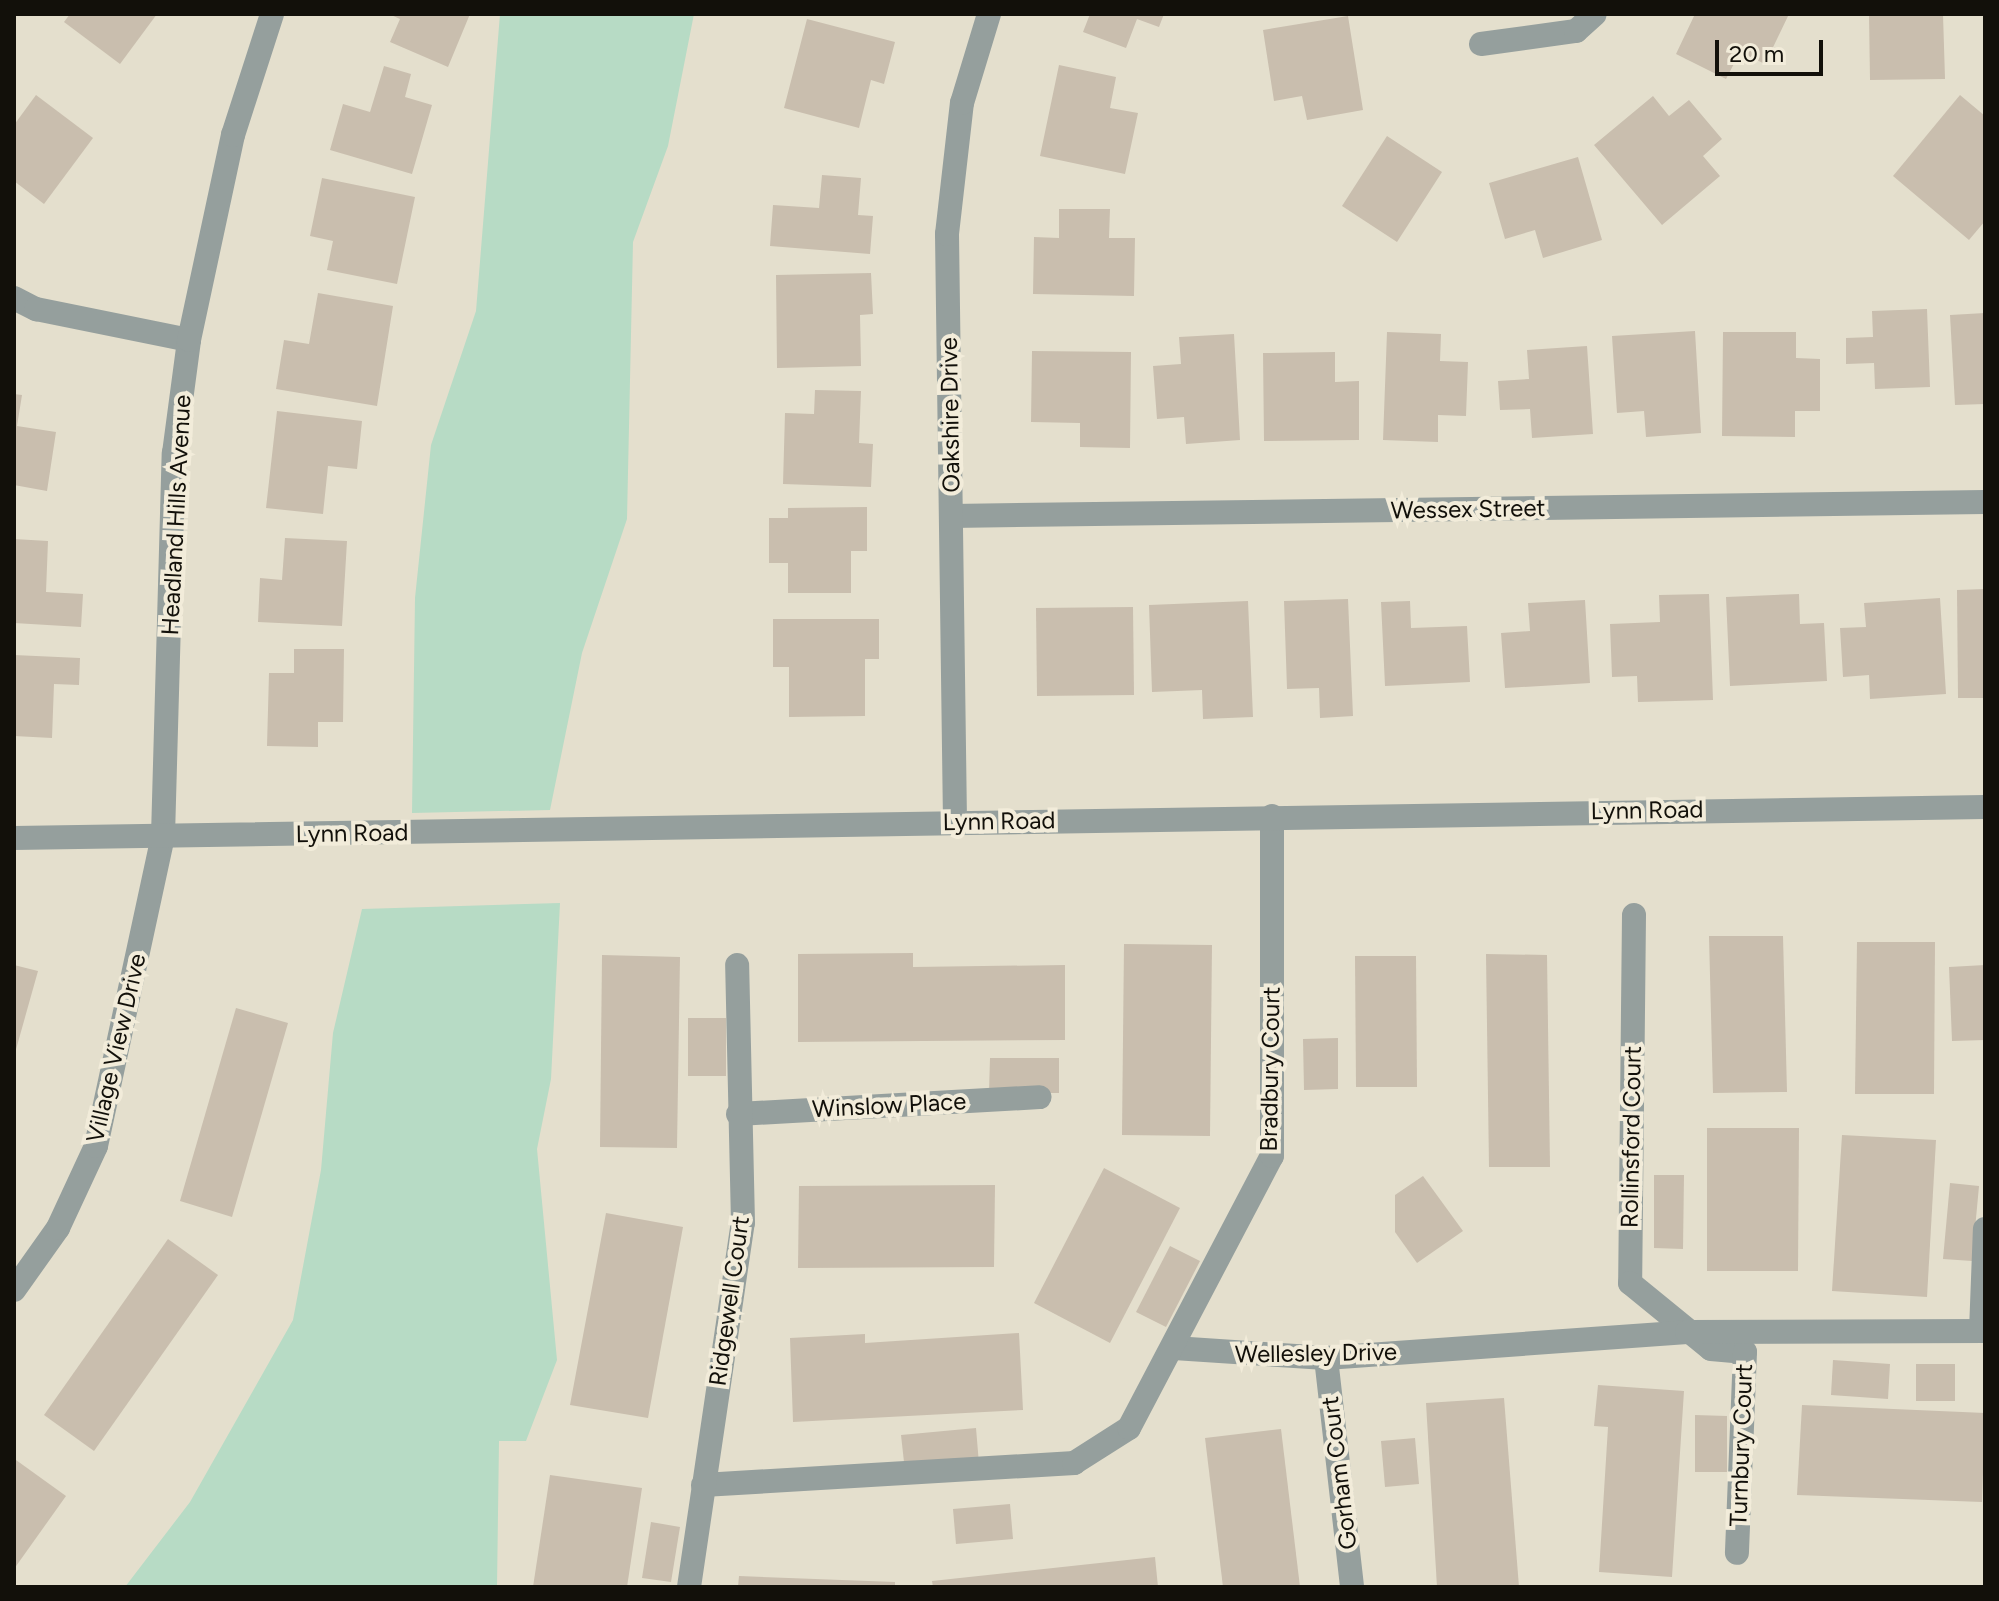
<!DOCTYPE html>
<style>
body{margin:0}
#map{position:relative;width:1999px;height:1601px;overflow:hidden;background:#e4dfcd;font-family:Figtree,sans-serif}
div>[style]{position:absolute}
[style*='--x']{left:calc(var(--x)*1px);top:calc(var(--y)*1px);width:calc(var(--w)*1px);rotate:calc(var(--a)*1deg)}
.green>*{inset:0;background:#b7dbc5}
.building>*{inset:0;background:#c9beae}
.minor>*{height:24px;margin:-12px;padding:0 12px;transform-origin:12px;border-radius:12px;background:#959f9d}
.tertiary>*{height:24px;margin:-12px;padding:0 12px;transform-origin:12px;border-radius:12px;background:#959f9d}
span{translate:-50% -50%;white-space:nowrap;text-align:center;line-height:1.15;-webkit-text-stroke:8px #f2ecda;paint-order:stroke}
.street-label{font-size:24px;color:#12100a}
.frame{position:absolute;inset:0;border:16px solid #12100a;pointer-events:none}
.scale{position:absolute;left:1715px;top:40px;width:108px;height:36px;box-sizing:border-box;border:4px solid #12100a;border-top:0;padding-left:10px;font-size:24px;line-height:28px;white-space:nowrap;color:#12100a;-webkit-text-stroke:6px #f2ecda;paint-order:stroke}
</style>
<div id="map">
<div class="green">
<i style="clip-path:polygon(500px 14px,694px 14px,668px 146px,633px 242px,627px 519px,582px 653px,550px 810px,412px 813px,415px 598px,431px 445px,476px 311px)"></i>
<i style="clip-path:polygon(560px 903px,551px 1079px,537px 1149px,557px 1360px,526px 1441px,499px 1441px,497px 1587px,125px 1587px,190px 1502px,293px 1320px,321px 1170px,333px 1033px,362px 909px)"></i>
</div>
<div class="building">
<i style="clip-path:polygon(70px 14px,157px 14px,120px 64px,64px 22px)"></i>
<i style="clip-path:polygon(389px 14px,470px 14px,448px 67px,390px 42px,400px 19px)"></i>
<i style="clip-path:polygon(1090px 14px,1164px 14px,1159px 27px,1137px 19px,1126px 48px,1083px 32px)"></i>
<i style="clip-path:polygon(1695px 14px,1789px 14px,1765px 64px,1740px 52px,1726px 79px,1676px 54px)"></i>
<i style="clip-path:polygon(1869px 14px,1943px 14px,1945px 79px,1870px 80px)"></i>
<i style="clip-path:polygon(1348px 16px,1363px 110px,1307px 120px,1302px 96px,1274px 101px,1263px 30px)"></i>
<i style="clip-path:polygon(807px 19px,895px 42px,884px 84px,871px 80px,859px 128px,784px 108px)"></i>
<i style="clip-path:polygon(1059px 65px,1116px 77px,1110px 108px,1138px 113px,1125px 174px,1040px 156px)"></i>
<i style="clip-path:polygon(384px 66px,411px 74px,405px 97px,432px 105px,412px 174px,330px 150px,343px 104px,370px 112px)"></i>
<i style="clip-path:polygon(36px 95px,93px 138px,44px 204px,14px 181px,14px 125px)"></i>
<i style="clip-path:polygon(1960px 95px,1985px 116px,1985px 221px,1969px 240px,1893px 176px)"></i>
<i style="clip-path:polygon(1653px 96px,1669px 116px,1689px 100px,1722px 139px,1703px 156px,1720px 176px,1662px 225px,1594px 145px)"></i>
<i style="clip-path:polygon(1387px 136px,1442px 172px,1397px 242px,1342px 206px)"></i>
<i style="clip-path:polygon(1578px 157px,1602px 240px,1543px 258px,1535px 230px,1505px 239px,1489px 183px)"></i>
<i style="clip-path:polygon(822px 175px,861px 178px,858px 215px,873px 216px,870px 254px,770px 246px,773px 205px,819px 208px)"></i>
<i style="clip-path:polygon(322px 178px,415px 197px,397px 284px,327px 270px,333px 241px,310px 236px)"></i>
<i style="clip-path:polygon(1059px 209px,1110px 209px,1109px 238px,1135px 238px,1134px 296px,1033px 294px,1034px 237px,1059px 238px)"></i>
<i style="clip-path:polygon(871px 273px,873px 314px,860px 315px,861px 366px,777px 368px,776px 275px)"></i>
<i style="clip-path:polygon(318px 293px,393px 306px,377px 406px,276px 389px,284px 340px,309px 344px)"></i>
<i style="clip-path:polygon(1927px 309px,1930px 387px,1875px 389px,1874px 363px,1846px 364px,1846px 338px,1873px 337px,1872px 311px)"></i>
<i style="clip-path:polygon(1985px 313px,1985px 404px,1955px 405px,1950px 315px)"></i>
<i style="clip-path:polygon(1695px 331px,1701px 433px,1646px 437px,1644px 411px,1617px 413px,1612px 336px)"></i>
<i style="clip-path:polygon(1387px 332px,1441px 334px,1440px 361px,1468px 362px,1466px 416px,1438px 415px,1438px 442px,1383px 440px)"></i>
<i style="clip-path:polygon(1723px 332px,1796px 332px,1796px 358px,1820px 359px,1820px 411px,1795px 411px,1795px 437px,1722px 436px)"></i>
<i style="clip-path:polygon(1234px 334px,1240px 440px,1186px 444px,1184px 417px,1157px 419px,1153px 366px,1181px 364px,1179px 337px)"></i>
<i style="clip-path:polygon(1587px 346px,1593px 434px,1532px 438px,1530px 409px,1500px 410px,1498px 381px,1529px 379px,1527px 350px)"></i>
<i style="clip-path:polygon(1032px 351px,1131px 352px,1130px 448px,1080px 447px,1080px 423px,1031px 422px)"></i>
<i style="clip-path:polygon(1335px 352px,1335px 382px,1359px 381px,1359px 440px,1264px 441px,1263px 353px)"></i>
<i style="clip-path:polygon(815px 390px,861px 391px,859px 443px,873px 444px,871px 487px,783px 484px,785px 413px,814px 414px)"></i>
<i style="clip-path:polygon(14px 394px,22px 395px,17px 426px,56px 432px,47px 491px,14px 485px)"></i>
<i style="clip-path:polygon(277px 411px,362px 421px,357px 469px,328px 466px,323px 514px,266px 508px)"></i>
<i style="clip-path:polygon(867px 507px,867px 551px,851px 551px,851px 593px,788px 593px,788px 563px,769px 563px,769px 518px,788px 518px,788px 508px)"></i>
<i style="clip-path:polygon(285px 538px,347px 541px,342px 626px,258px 622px,260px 578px,282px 580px)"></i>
<i style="clip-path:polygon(14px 539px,48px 541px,46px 592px,83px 594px,81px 627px,14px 623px)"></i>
<i style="clip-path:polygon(1985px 589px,1985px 698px,1958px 698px,1957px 590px)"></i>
<i style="clip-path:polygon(1709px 594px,1713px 700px,1638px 702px,1637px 676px,1612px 677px,1610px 624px,1660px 622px,1659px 595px)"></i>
<i style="clip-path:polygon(1799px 594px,1800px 624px,1824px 623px,1827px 681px,1730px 686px,1726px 597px)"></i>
<i style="clip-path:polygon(1940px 598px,1946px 694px,1870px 699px,1869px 675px,1843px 677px,1840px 628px,1866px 627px,1864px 603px)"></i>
<i style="clip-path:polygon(1348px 599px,1353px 716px,1320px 718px,1319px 688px,1287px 689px,1284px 601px)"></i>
<i style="clip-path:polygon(1585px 600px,1590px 683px,1505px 688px,1501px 633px,1530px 631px,1528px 603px)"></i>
<i style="clip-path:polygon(1248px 601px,1253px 717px,1203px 719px,1202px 690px,1152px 692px,1149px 605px)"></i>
<i style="clip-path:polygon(1410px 601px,1411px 628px,1467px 626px,1470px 682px,1385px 686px,1381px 602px)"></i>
<i style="clip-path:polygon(1133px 607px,1134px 695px,1037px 696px,1036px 608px)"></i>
<i style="clip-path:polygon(773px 619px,879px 619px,879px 659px,865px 659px,865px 716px,789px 717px,789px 667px,773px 667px)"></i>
<i style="clip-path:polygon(294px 649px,344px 649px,343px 722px,318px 722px,318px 747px,267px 746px,269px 673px,294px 673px)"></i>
<i style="clip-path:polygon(14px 655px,80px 658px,79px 685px,54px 684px,52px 738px,14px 736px)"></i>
<i style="clip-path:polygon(1709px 936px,1783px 936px,1787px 1092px,1713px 1093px)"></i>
<i style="clip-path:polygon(1857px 942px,1935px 942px,1934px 1094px,1855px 1094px)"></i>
<i style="clip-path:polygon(1124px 944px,1212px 945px,1210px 1136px,1122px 1135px)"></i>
<i style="clip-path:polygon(913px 953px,913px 967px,1065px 965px,1065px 1040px,798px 1042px,798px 954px)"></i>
<i style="clip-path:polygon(1486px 954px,1547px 955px,1550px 1167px,1489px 1167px)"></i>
<i style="clip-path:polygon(602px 955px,680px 957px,677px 1148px,600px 1147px)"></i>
<i style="clip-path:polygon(1355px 956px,1416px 956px,1417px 1087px,1356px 1087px)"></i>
<i style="clip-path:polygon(14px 965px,38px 971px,15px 1053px,14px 1053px)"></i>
<i style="clip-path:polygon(1985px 965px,1985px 1040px,1952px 1041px,1949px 967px)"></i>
<i style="clip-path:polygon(236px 1008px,288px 1023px,232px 1217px,180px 1201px)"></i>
<i style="clip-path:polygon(688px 1018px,726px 1018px,726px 1076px,688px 1076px)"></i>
<i style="clip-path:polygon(1338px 1038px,1338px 1089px,1304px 1090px,1303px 1039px)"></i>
<i style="clip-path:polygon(990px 1058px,1059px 1058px,1059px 1093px,989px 1093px)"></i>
<i style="clip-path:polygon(1707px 1128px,1799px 1128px,1798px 1271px,1707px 1271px)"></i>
<i style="clip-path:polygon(1842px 1135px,1936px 1140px,1927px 1297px,1832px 1291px)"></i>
<i style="clip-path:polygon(1104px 1168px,1180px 1208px,1110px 1343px,1034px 1303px)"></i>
<i style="clip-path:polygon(1654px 1175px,1684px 1175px,1683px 1249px,1654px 1248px)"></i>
<i style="clip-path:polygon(1423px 1176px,1463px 1231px,1417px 1263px,1395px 1232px,1395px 1195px)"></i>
<i style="clip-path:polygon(1950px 1183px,1979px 1186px,1972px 1261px,1943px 1259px)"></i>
<i style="clip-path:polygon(995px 1185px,994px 1267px,798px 1268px,799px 1186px)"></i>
<i style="clip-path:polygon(606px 1213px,683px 1227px,648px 1418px,570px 1405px)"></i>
<i style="clip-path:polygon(168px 1239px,218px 1275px,94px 1451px,44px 1415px)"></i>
<i style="clip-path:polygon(1170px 1246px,1200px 1261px,1166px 1327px,1136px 1312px)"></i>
<i style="clip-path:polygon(1019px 1333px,1023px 1410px,793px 1422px,790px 1338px,865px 1334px,865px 1343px)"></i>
<i style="clip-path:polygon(1833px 1360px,1890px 1364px,1888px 1399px,1831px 1395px)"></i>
<i style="clip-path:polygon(1916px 1364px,1955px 1364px,1955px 1401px,1916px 1401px)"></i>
<i style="clip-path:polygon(1598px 1385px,1684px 1391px,1672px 1577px,1599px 1572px,1608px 1427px,1594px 1426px)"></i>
<i style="clip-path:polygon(1504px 1398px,1519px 1587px,1437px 1587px,1426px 1403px)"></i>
<i style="clip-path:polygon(1802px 1405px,1985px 1413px,1982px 1502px,1797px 1495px)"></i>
<i style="clip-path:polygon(1695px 1415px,1727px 1416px,1727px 1472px,1695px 1472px)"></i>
<i style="clip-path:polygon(976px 1428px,979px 1464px,905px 1471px,901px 1435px)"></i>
<i style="clip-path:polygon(1281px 1429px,1300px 1587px,1223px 1587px,1205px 1438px)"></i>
<i style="clip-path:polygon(1415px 1438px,1419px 1484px,1385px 1487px,1381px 1441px)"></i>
<i style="clip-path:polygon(16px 1460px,66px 1496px,14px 1569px,14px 1463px)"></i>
<i style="clip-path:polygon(550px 1475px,642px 1488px,627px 1587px,533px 1587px)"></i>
<i style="clip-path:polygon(1010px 1504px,1013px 1539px,956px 1544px,953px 1509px)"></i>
<i style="clip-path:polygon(651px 1522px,680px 1527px,671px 1582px,642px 1578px)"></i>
<i style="clip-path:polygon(1155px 1557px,1158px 1587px,933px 1587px,932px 1581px)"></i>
<i style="clip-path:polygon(739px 1576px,895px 1582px,895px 1587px,738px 1587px)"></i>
</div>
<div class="minor">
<i style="--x:1481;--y:44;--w:96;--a:-7.8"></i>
<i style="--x:1576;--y:31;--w:25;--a:-42"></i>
<i style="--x:14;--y:298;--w:25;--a:27"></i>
<i style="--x:36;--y:309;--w:156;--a:11.5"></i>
<i style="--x:951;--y:516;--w:1034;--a:-0.78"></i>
<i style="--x:955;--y:822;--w:588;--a:-90.78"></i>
<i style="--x:947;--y:234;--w:132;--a:-83.5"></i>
<i style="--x:962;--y:103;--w:93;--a:-73.1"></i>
<i style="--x:1634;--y:915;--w:368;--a:90.6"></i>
<i style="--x:1630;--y:1283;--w:104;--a:39.2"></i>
<i style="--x:1711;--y:1349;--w:34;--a:5"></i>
<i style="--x:1745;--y:1352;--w:201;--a:92.3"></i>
<i style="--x:738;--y:1114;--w:302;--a:-3.2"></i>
<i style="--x:14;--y:1290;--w:76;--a:-54.6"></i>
<i style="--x:58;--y:1228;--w:90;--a:-65.1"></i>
<i style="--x:96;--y:1146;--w:317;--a:-77.8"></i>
<i style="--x:163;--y:836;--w:383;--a:-88.4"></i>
<i style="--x:174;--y:453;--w:114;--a:-82.4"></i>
<i style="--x:189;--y:340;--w:210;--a:-77.9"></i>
<i style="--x:233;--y:135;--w:127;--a:-72.1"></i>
<i style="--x:1981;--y:1331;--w:102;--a:-87.8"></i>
<i style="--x:1174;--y:1348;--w:152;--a:3.8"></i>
<i style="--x:1326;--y:1358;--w:362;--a:-4.1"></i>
<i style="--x:1687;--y:1332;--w:298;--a:-0.2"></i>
<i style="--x:1326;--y:1358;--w:230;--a:83.5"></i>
<i style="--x:703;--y:1485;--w:372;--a:-3.4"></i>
<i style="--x:1074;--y:1463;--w:65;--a:-32.5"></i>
<i style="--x:1129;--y:1428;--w:307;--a:-62.3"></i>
<i style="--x:1272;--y:1156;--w:340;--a:-90"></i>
<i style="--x:689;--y:1587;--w:368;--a:-81.6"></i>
<i style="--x:743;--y:1223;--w:258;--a:-91.3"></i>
</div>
<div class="tertiary">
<i style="--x:14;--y:838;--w:1971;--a:-0.9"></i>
</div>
<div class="street-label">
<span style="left:950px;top:415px;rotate:-91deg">Oakshire Drive</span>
<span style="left:1468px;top:509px;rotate:-1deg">Wessex Street</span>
<span style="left:176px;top:515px;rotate:-87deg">Headland Hills Avenue</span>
<span style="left:1647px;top:810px;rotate:-1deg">Lynn Road</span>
<span style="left:999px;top:821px;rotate:-1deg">Lynn Road</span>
<span style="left:352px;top:833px;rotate:-1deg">Lynn Road</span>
<span style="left:116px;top:1048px;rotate:-77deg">Village View Drive</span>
<span style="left:1270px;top:1069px;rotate:-89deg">Bradbury Court</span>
<span style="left:889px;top:1105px;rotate:-3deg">Winslow Place</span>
<span style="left:1631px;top:1137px;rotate:-89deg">Rollinsford Court</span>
<span style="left:729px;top:1301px;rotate:-82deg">Ridgewell Court</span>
<span style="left:1316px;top:1353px;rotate:-1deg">Wellesley Drive</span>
<span style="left:1741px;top:1445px;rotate:-88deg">Turnbury Court</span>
<span style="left:1339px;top:1473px;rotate:-97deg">Gorham Court</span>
</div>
<div class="frame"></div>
<div class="scale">20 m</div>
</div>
